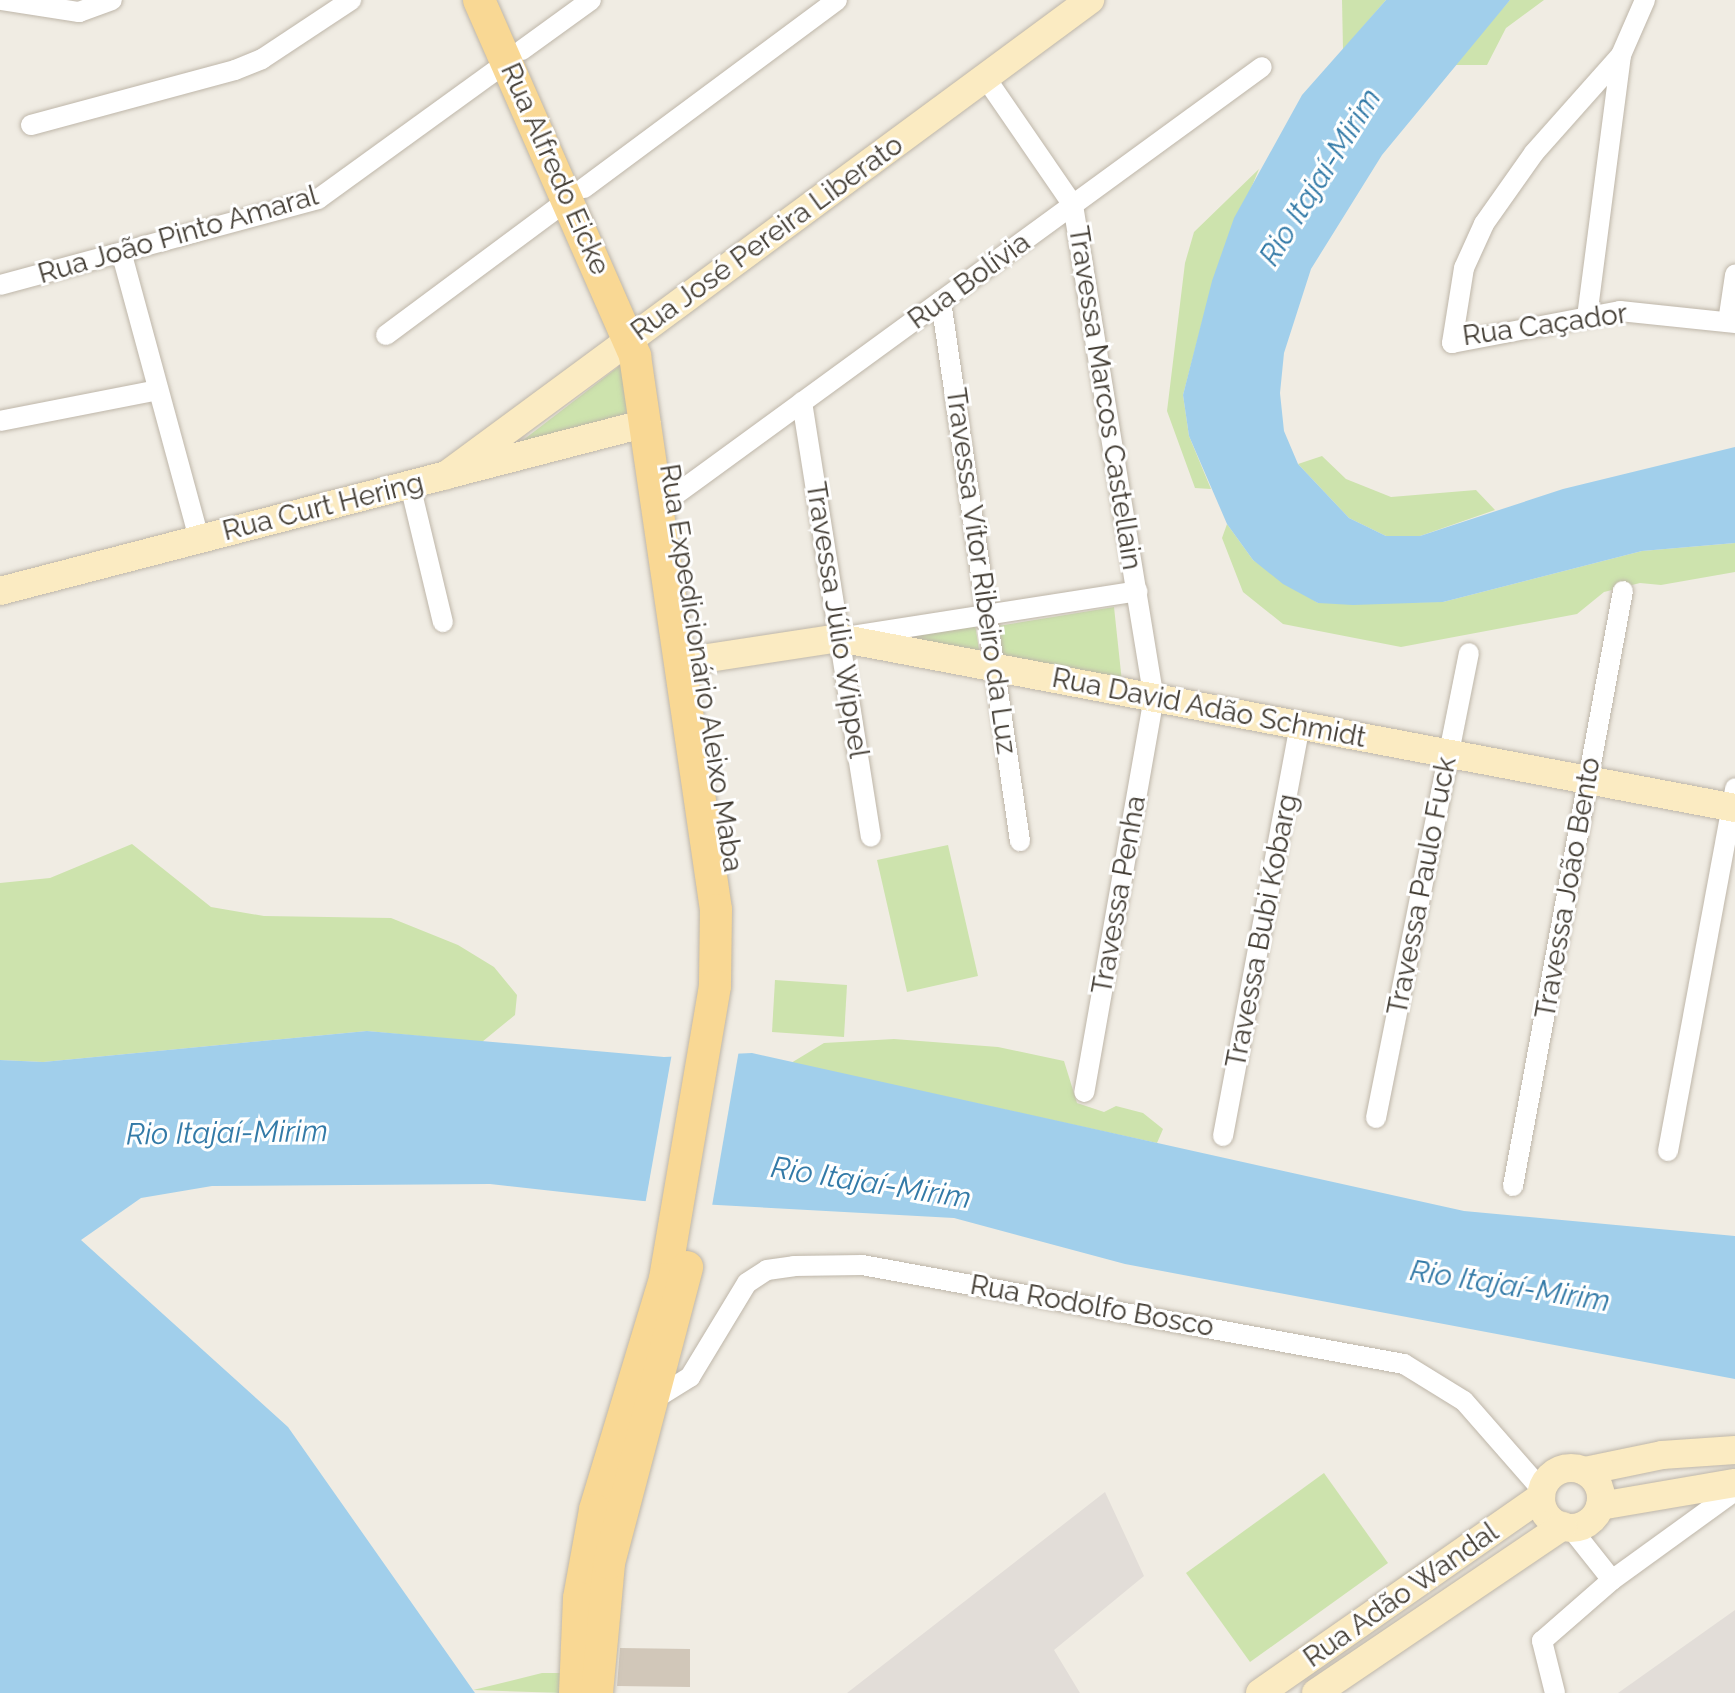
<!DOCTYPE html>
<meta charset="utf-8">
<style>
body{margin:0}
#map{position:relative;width:1735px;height:1693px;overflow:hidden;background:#f0ece3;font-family:Raleway,sans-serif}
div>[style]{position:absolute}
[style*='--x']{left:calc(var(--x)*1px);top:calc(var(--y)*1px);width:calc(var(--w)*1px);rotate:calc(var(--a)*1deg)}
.industrial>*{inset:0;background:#e2ddd8}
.green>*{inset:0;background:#cde3ad}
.water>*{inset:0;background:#a1cfeb}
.pier>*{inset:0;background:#f0ece3}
.building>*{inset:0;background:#d1c7b9}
.roads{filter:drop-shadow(0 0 2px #beb6a9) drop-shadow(0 0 2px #beb6a9)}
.minor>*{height:20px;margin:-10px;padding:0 10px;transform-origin:10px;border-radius:10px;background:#fff}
.secondary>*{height:28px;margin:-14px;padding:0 14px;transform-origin:14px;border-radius:14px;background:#fbebc2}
.secondary>.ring{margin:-14px;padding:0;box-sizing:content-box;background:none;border:28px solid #fbebc2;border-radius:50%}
.primary>*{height:32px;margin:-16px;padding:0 16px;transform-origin:16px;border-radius:16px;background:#f9d894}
span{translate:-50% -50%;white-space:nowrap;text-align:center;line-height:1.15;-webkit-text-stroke:6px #fff;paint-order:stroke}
.street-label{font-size:28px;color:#423c33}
.water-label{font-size:30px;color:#337aa7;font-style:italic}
</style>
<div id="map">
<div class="industrial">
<i style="clip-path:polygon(1105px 1492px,1144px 1576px,1054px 1650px,1080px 1693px,847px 1693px)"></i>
<i style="clip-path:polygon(1735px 1610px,1735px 1693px,1618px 1693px)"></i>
</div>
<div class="green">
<i style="clip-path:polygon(1342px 0,1386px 0,1343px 50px)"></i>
<i style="clip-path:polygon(1510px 0,1544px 0,1506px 28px,1487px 65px,1453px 65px)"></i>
<i style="clip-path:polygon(1259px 169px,1213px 281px,1183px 395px,1189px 436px,1211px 489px,1195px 488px,1167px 411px,1185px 263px,1194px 232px)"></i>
<i style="clip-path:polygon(622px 364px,632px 412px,518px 444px)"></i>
<i style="clip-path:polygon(1322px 456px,1346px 479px,1391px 497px,1476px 490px,1495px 510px,1420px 536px,1386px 536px,1349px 518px,1298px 464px)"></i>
<i style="clip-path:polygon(1227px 524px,1253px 560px,1318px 603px,1443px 602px,1642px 551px,1735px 543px,1735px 572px,1661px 585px,1640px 583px,1604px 592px,1577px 614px,1401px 647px,1283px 624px,1243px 592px,1222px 538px)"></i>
<i style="clip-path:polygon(1114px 607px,1122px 682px,1003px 661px,998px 626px)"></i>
<i style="clip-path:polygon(975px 624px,980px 656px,883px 639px)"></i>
<i style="clip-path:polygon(132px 844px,211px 907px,264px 916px,391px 918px,458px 945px,494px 967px,517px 995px,515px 1015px,482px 1042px,367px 1031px,43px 1062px,0 1060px,0 883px,50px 878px)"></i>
<i style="clip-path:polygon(948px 845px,978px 976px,907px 992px,877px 860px)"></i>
<i style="clip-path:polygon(775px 980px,847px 985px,844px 1037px,772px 1032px)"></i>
<i style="clip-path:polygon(894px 1039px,998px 1047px,1064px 1061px,1077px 1103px,1104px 1112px,1116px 1106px,1143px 1113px,1163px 1129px,1157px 1143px,791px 1063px,824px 1043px)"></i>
<i style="clip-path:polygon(1324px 1473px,1388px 1563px,1250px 1662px,1186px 1573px)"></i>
<i style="clip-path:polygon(542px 1673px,562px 1673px,564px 1693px,473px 1690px)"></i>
</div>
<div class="water">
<i style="clip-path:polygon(1386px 0,1510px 0,1382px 155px,1311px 269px,1284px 353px,1280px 393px,1284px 431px,1298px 464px,1349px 518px,1386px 536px,1420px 536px,1563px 489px,1735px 447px,1735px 543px,1642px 551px,1443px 602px,1353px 605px,1318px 603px,1283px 584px,1253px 560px,1227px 524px,1189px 436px,1183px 395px,1212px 281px,1234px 218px,1302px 95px)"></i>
<i style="clip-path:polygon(367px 1031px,664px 1057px,752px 1053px,1464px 1211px,1735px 1236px,1735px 1379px,1125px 1264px,954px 1218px,643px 1201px,490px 1184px,212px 1186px,141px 1198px,81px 1240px,288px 1427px,475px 1693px,0 1693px,0 1060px,43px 1062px)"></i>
</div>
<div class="pier">
<i style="clip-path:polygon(739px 1050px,712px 1206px,645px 1205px,672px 1053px)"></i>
</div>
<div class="building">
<i style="clip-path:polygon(620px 1648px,690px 1649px,690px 1687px,617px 1686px)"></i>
</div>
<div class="roads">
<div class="minor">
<i style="--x:2;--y:0;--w:78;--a:8.9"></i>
<i style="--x:79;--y:12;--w:35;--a:-20"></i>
<i style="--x:522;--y:50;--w:85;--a:-35.9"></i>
<i style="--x:1621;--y:55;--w:131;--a:131.6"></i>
<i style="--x:1534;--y:153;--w:87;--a:125.2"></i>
<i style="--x:1484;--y:224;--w:48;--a:114.4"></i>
<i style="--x:1464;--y:268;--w:76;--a:99.1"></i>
<i style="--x:1452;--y:343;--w:171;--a:-10.8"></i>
<i style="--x:1620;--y:311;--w:116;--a:6"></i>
<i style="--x:985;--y:77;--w:155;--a:55.5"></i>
<i style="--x:1073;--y:205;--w:499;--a:80.7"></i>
<i style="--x:1154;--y:697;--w:401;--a:100"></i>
<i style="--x:31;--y:125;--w:211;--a:-15.1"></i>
<i style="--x:235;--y:70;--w:29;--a:-22"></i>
<i style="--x:262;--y:59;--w:107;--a:-33.5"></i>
<i style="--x:584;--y:188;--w:315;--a:-36.6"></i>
<i style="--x:122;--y:255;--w:294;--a:74.8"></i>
<i style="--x:0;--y:285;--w:329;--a:-15.1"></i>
<i style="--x:318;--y:199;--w:233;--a:-35.9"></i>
<i style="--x:941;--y:301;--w:546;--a:81.68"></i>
<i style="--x:1587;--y:317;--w:264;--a:-82.6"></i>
<i style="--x:1621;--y:55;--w:60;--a:-66.4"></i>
<i style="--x:1728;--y:322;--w:48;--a:-81.5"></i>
<i style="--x:386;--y:335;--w:228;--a:-36.6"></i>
<i style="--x:802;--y:402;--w:440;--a:81"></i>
<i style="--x:0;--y:421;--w:161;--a:-11.1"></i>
<i style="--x:410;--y:485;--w:141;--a:76.5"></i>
<i style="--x:675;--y:495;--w:726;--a:-36.1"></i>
<i style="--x:851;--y:636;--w:290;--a:-8.9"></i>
<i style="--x:1376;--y:1118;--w:474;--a:-78.7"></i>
<i style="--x:1223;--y:1136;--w:418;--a:-79.4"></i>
<i style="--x:1668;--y:1151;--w:369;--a:-79.5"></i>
<i style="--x:1513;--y:1186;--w:605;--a:-79.53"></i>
<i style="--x:653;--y:1400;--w:44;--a:-31.9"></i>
<i style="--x:690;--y:1377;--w:110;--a:-58.8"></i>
<i style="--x:747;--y:1283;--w:24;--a:-33"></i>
<i style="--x:767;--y:1270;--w:27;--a:-8"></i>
<i style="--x:794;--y:1266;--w:68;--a:-0.8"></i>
<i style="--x:862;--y:1265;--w:551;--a:10.35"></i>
<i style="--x:1404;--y:1364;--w:70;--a:31.7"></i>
<i style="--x:1464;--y:1401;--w:118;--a:48.8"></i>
<i style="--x:1612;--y:1580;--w:152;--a:-35.9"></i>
<i style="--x:1555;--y:1693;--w:54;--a:-104"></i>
<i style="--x:1542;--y:1641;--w:93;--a:-41.1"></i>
<i style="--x:1612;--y:1580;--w:68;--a:-128.4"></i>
</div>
<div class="secondary">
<i style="--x:445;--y:476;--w:802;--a:-36.43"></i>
<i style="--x:0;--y:591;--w:668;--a:-14.56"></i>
<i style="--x:682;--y:662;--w:159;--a:-8.7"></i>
<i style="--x:839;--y:638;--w:912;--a:10.74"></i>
<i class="ring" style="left:1541px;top:1468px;width:32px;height:32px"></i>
<i style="--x:1585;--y:1471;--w:79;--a:-11.7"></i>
<i style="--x:1662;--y:1455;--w:73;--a:-3.9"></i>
<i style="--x:1600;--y:1506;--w:137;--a:-9.7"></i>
<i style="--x:1260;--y:1693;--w:343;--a:-34.9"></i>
<i style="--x:1316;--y:1693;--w:298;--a:-34.1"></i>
</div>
<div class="primary">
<i style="--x:479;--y:0;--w:389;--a:66.3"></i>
<i style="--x:635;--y:356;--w:560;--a:81.68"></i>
<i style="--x:716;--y:910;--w:76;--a:90.8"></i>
<i style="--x:715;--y:986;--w:297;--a:99.7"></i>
<i style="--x:665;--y:1279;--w:241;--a:106.9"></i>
<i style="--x:595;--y:1510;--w:89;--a:100.3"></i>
<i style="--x:579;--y:1598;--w:95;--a:92.4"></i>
<i style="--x:597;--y:1693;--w:131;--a:-84.7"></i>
<i style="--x:609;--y:1563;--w:306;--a:-75.2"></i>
</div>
</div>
<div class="street-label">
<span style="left:555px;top:169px;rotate:66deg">Rua Alfredo Eicke</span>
<span style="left:178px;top:235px;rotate:-16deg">Rua João Pinto Amaral</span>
<span style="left:767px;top:238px;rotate:-36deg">Rua José Pereira Liberato</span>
<span style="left:969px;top:281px;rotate:-36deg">Rua Bolívia</span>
<span style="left:1545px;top:325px;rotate:-8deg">Rua Caçador</span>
<span style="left:1105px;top:398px;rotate:81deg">Travessa Marcos Castellain</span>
<span style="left:323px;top:507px;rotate:-14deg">Rua Curt Hering</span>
<span style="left:981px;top:571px;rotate:82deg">Travessa Vítor Ribeiro da Luz</span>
<span style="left:837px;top:620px;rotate:81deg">Travessa Júlio Wippel</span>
<span style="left:701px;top:668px;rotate:81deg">Rua Expedicionário Aleixo Maba</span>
<span style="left:1209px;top:708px;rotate:11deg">Rua David Adão Schmidt</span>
<span style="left:1422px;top:886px;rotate:-79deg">Travessa Paulo Fuck</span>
<span style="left:1568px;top:888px;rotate:-80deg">Travessa João Bento</span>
<span style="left:1119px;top:895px;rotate:-80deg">Travessa Penha</span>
<span style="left:1262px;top:931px;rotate:-79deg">Travessa Bubi Kobarg</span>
<span style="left:1092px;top:1306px;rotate:10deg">Rua Rodolfo Bosco</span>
<span style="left:1401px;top:1595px;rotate:-35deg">Rua Adão Wandal</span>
</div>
<div class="water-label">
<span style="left:1320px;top:177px;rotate:-58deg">Rio Itajaí-Mirim</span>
<span style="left:227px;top:1133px;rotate:-1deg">Rio Itajaí-Mirim</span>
<span style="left:871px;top:1183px;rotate:9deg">Rio Itajaí-Mirim</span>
<span style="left:1510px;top:1286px;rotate:9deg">Rio Itajaí-Mirim</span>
</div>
</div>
